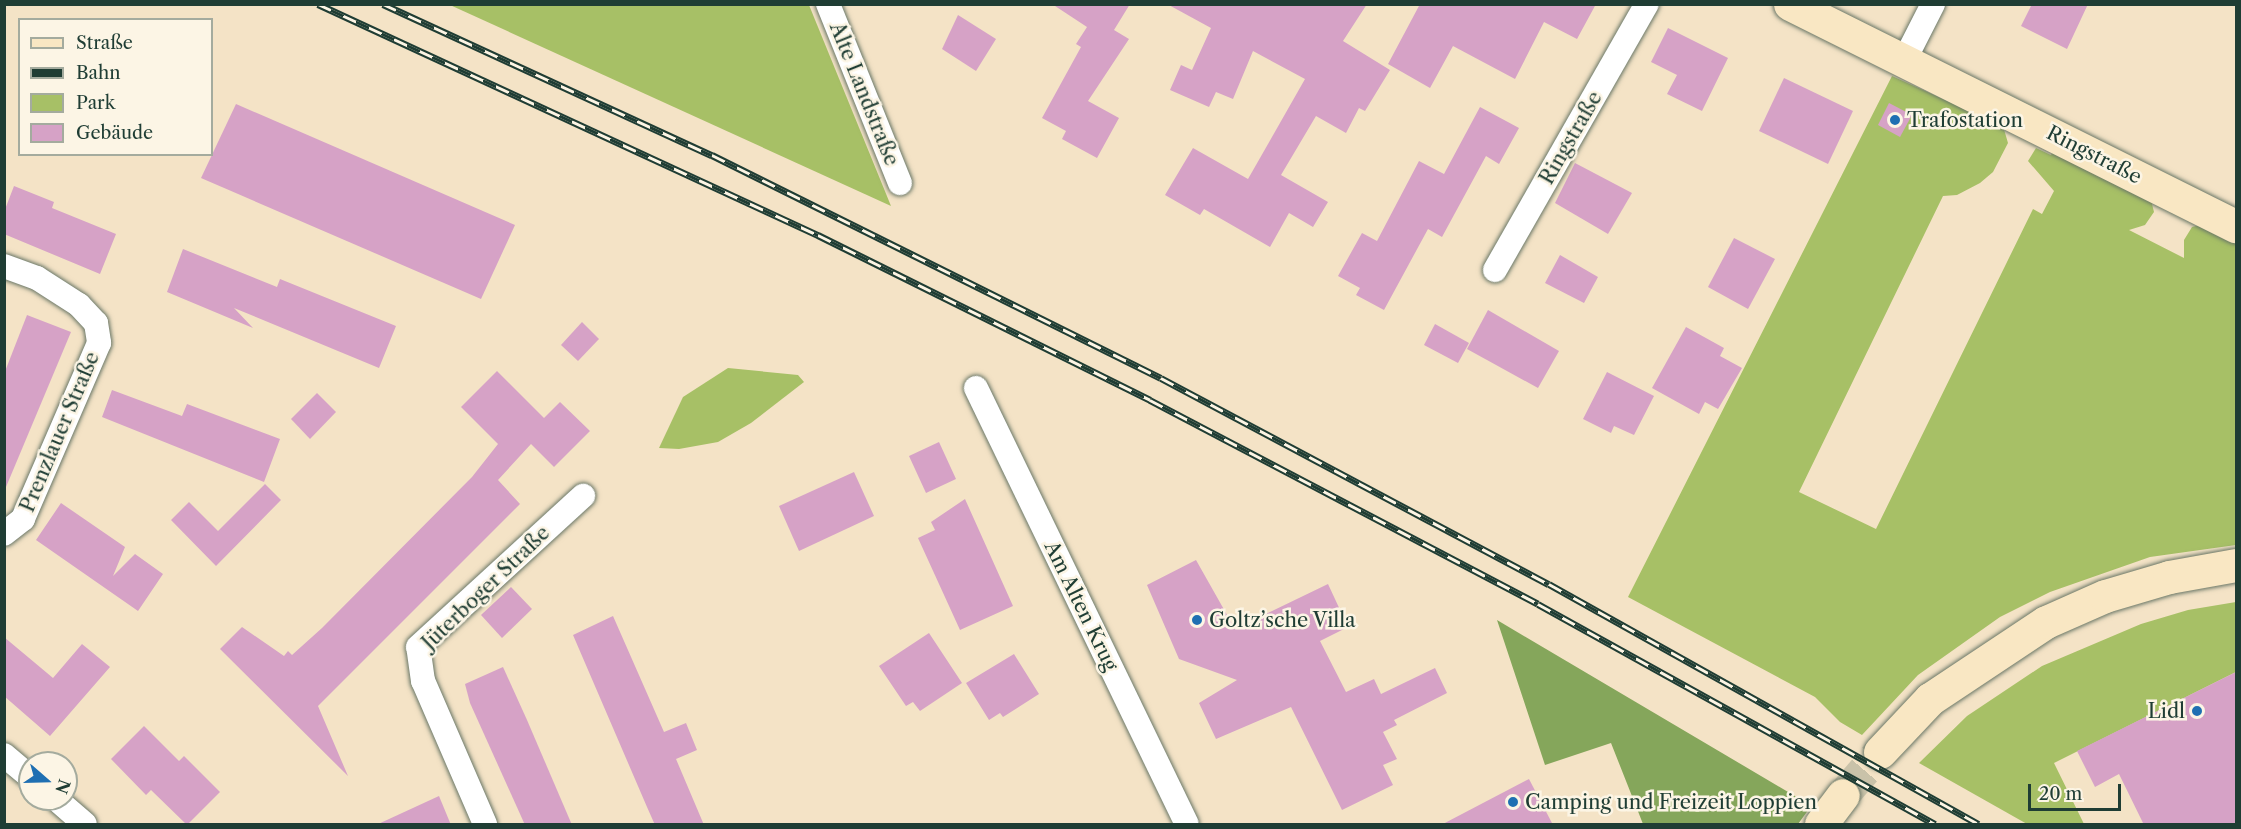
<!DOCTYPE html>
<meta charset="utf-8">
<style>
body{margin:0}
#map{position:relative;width:2241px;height:829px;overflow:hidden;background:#f4e3c6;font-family:"Libre Caslon Text",serif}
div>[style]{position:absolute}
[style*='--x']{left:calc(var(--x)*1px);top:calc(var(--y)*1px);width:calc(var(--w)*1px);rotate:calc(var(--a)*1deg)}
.green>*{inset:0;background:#a7c066}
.forest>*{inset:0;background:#85a65b}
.building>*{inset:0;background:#d6a2c6}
.secondary-tunnel>*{height:33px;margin-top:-16.5px;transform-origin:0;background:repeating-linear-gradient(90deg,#c9c2a9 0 33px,transparent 0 49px)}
.roads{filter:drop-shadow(0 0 2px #6a7767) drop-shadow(0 0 2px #6a7767)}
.minor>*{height:24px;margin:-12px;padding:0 12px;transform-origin:12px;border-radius:12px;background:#fff}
.secondary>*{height:33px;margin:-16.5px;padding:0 16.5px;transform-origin:16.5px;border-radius:16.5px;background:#f9e7c3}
.rail>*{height:7px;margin-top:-3.5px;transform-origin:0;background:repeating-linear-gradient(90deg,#fcf5e5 0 14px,#1f3d34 0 28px);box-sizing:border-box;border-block:2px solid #1f3d34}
.dots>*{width:16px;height:16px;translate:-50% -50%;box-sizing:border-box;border:3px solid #fcf5e5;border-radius:50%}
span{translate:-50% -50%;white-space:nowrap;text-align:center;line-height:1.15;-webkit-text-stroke:5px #fcf5e5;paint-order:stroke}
.street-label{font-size:20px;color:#1f3d34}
.poi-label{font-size:20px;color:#1f3d34}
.left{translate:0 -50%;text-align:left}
.right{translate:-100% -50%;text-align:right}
.frame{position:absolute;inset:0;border:6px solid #1f3d34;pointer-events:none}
.legend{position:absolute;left:18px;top:18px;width:195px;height:138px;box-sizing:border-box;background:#fcf5e5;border:2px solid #a4ab9e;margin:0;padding:8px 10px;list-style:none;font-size:18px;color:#1f3d34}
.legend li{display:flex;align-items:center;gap:12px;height:30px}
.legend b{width:30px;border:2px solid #a4ab9e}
.north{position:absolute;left:18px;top:751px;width:60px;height:60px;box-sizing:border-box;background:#fcf5e5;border:2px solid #a4ab9e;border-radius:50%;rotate:110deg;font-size:16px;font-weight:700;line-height:24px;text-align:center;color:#1f3d34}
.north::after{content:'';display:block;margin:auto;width:21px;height:27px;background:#1f6fb2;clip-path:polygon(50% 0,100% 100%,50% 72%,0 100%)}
.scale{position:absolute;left:2028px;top:784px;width:93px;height:27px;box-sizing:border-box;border:3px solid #1f3d34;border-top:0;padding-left:8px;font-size:18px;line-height:21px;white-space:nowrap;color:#1f3d34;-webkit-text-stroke:4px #fcf5e5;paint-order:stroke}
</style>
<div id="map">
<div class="green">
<i style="clip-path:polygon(450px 5px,809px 5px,891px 206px)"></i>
<i style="clip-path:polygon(1892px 76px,2003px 126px,2008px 143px,1993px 172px,1980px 183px,1957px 195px,1943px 196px,1799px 492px,1876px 529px,2033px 209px,2042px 214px,2054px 191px,2028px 161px,2036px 148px,2051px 155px,2053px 151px,2151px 200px,2154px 212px,2145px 225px,2129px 230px,2184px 258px,2184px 240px,2192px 227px,2200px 225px,2236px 242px,2236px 545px,2150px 557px,2050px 592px,2000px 617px,1918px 675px,1862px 735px,1840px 722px,1815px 697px,1628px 597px)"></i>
<i style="clip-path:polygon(728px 368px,798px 375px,804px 382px,751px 423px,718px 442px,679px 449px,659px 448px,683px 397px)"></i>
<i style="clip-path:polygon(2236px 602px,2236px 672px,2054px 763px,2084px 824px,2027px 824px,1919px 763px,1967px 716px,2042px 666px,2141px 624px,2188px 610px)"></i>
</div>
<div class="forest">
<i style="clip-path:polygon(1497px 620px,1805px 802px,1812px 805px,1798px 824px,1643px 824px,1611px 743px,1545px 765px)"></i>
</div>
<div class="building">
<i style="clip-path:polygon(1052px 4px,1130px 4px,1114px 30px,1129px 39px,1088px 101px,1119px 118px,1097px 158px,1062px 139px,1066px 131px,1042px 118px,1081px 47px,1076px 44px,1087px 27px)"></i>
<i style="clip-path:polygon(1167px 4px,1367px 4px,1343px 41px,1390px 70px,1365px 111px,1359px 108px,1346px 133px,1316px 116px,1281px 175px,1328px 202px,1313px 227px,1289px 213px,1270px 247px,1204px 209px,1200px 215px,1165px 195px,1193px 148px,1248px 179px,1305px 79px,1253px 51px,1233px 99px,1216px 92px,1209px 107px,1170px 90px,1181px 65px,1192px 70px,1211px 28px)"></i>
<i style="clip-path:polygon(1420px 4px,1596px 4px,1577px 39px,1544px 22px,1515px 79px,1453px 46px,1430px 88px,1388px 64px)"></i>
<i style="clip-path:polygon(2032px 4px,2088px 4px,2067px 49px,2021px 26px)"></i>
<i style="clip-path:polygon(958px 15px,996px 39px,976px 71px,942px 49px)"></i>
<i style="clip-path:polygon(1668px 28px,1728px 58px,1702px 111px,1667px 94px,1677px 75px,1651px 62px)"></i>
<i style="clip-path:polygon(1784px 78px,1853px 111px,1828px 164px,1759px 131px)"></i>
<i style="clip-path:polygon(1889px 103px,1912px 115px,1900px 137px,1878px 125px)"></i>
<i style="clip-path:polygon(236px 104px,515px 225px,481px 299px,201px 178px)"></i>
<i style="clip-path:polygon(1480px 107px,1519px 128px,1499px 164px,1486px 156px,1442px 237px,1428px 229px,1384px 310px,1356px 295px,1360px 288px,1338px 276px,1362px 233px,1377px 241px,1419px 161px,1444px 174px)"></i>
<i style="clip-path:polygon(1575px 163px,1632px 193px,1608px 234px,1555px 203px)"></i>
<i style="clip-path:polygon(14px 186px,54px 202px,52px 208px,116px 234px,100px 274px,4px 234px,4px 212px)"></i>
<i style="clip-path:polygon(1734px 238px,1775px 259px,1748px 309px,1708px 287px)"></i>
<i style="clip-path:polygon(183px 249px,277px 287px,280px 279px,396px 326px,379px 368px,234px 308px,253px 328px,167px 292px)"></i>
<i style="clip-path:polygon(1560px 255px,1598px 277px,1584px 303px,1545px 283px)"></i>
<i style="clip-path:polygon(1488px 310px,1559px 351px,1538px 388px,1467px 349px)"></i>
<i style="clip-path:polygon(27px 315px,71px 332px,6px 487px,4px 374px)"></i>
<i style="clip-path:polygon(582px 322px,599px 339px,578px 361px,561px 345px)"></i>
<i style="clip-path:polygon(1435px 324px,1469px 343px,1458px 363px,1424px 345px)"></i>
<i style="clip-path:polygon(1686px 327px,1724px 348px,1720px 356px,1742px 368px,1718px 409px,1705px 402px,1699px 414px,1652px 388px)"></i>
<i style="clip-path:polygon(497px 371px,544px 418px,560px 402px,590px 431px,554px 467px,531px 444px,498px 480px,520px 504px,318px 706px,348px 776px,220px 649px,242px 627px,284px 656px,288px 651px,292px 655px,322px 628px,472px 477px,498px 444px,461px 407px)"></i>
<i style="clip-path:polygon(1607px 372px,1654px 396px,1634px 435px,1614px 426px,1611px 433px,1583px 419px)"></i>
<i style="clip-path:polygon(112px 390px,182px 416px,187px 404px,280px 439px,264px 482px,102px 417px)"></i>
<i style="clip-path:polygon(317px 393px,336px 412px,310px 439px,291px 419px)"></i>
<i style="clip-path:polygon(939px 442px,956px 479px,926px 493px,909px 456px)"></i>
<i style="clip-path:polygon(854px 472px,874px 516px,799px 551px,779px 506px)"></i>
<i style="clip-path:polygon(265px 484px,281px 500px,216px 566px,171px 520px,189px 502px,218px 531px)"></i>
<i style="clip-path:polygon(965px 499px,1013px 606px,960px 630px,918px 538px,935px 530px,931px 522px)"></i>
<i style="clip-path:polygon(61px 503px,125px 547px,113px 576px,135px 554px,163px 574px,138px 611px,36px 540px)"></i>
<i style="clip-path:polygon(1196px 560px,1235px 629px,1328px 584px,1348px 627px,1320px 641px,1346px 692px,1374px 679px,1381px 694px,1435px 668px,1447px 693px,1394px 720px,1397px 725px,1383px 732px,1397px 759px,1383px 765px,1393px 785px,1342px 810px,1291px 707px,1216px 739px,1199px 703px,1237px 680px,1179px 659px,1147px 585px)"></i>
<i style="clip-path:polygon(511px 587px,532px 609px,502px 638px,481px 615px)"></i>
<i style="clip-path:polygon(613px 616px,664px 732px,686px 723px,697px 750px,676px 759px,704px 825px,655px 825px,647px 807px,573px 635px)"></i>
<i style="clip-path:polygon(929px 633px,962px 683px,920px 711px,913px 702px,906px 706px,879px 666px)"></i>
<i style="clip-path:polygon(4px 637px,53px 678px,82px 644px,110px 667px,50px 736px,4px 696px)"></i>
<i style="clip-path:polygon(1014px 654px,1039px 694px,1003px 717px,1000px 713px,989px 720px,966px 683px)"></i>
<i style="clip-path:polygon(503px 667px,527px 720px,572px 825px,525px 825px,470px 703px,465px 684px)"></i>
<i style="clip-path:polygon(2236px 672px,2236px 825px,2144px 825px,2119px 774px,2095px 787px,2077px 751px)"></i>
<i style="clip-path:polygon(144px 726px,179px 761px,184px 756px,220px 792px,187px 825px,151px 790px,146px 795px,111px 759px)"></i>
<i style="clip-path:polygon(1529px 779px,1553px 825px,1441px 825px)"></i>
<i style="clip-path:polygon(439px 796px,451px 825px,376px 825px)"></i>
</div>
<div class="secondary-tunnel">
<i style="--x:1843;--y:795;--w:57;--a:-49.3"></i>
</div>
<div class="roads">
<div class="minor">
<i style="--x:828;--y:4;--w:193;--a:68.1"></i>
<i style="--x:1904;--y:61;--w:64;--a:-63"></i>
<i style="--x:4;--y:266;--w:35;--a:20"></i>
<i style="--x:37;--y:278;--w:50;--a:32.7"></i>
<i style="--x:79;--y:305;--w:25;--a:47"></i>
<i style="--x:96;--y:323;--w:20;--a:81"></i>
<i style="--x:99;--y:343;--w:192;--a:113.4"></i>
<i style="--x:23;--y:519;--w:24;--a:142"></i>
<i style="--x:1495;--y:270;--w:306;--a:-60.3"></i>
<i style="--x:976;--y:388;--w:484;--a:64.2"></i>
<i style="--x:4;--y:755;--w:34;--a:40"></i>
<i style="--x:56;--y:799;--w:38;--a:41"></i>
<i style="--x:485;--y:824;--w:156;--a:-113.4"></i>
<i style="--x:423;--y:681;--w:34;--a:-98"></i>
<i style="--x:418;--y:647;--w:224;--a:-42.5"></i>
</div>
<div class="secondary">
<i style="--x:1790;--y:4;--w:498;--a:26.5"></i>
<i style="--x:1880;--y:752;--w:73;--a:-46.7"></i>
<i style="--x:1930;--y:699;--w:139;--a:-33.6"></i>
<i style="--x:2046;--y:622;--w:64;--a:-23.8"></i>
<i style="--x:2105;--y:596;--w:67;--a:-16.5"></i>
<i style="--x:2169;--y:577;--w:68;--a:-10.2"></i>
<i style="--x:1821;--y:824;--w:36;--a:-53"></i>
</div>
</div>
<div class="rail">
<i style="--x:318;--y:4;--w:551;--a:24.8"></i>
<i style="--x:818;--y:235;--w:371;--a:26.4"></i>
<i style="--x:1150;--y:400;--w:438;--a:27.7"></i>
<i style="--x:1538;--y:604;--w:454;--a:29"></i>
<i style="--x:383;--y:4;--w:362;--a:24.7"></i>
<i style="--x:712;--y:155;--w:501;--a:26.41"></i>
<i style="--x:1161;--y:378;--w:439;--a:28"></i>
<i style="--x:1549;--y:584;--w:492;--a:29.2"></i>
</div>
<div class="dots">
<i style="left:1895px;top:120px;background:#1f6fb2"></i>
<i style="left:1197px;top:620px;background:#1f6fb2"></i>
<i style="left:2197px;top:711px;background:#1f6fb2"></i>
<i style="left:1513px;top:802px;background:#1f6fb2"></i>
</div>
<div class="street-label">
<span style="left:864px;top:94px;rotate:68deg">Alte Landstraße</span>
<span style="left:1571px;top:138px;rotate:-60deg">Ringstraße</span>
<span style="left:2094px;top:155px;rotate:27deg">Ringstraße</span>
<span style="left:60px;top:432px;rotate:-67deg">Prenzlauer Straße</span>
<span style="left:486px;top:588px;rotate:-44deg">Jüterboger Straße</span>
<span style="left:1081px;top:606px;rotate:64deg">Am Alten Krug</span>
</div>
<div class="poi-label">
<span class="left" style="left:1907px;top:120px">Trafostation</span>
<span class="left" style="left:1209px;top:620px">Goltz’sche Villa</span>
<span class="right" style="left:2185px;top:711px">Lidl</span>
<span class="left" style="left:1525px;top:802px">Camping und Freizeit Loppien</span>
</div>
<div class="frame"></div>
<ul class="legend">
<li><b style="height:8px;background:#f9e7c3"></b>Straße</li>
<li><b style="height:8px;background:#1f3d34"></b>Bahn</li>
<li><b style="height:16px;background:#a7c066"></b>Park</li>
<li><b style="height:16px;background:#d6a2c6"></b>Gebäude</li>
</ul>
<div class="north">N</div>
<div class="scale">20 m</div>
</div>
